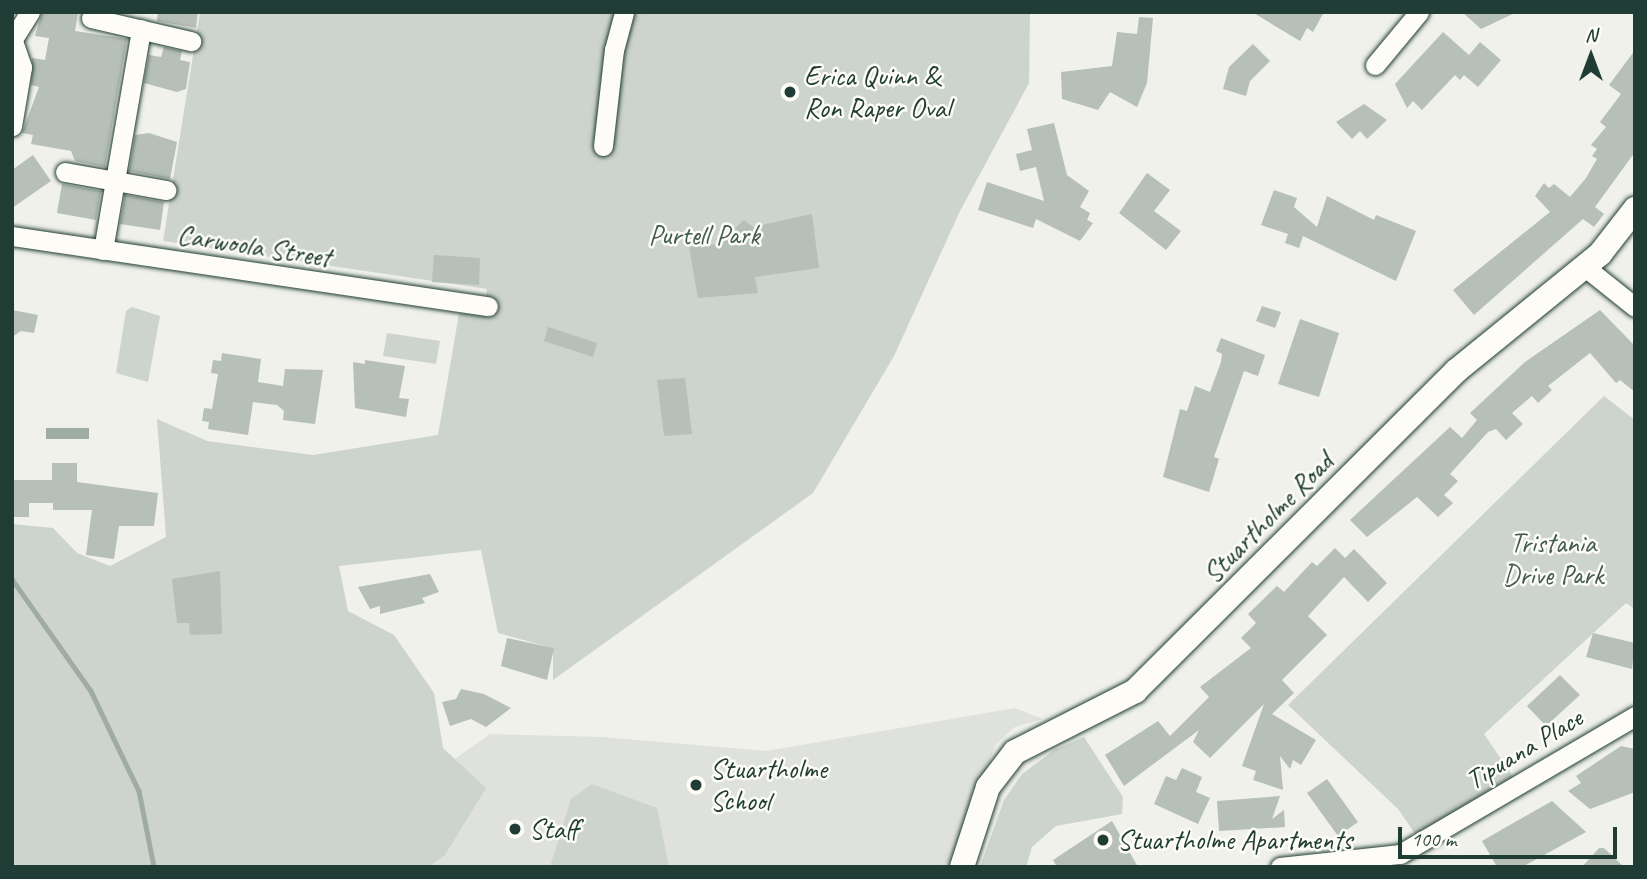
<!DOCTYPE html>
<style>
body{margin:0}
#map{position:relative;width:1647px;height:879px;overflow:hidden;background:#f0f1eb;font-family:Caveat,sans-serif}
div>[style]{position:absolute}
[style*='--x']{left:calc(var(--x)*1px);top:calc(var(--y)*1px);width:calc(var(--w)*1px);rotate:calc(var(--a)*1deg)}
.built>*{inset:0;background:#dfe2dc}
.green>*{inset:0;background:#cdd3cd}
.water>*{inset:0;background:#9faca4}
.stream>*{height:4.5px;margin:-2.25px;padding:0 2.25px;transform-origin:2.25px;border-radius:2.25px;background:#9faca4}
.building>*{inset:0;background:#b6bfb8}
.roads{filter:drop-shadow(0 0 2px #1f3d34) drop-shadow(0 0 2px #1f3d34)}
.minor>*{height:19px;margin:-9.5px;padding:0 9.5px;transform-origin:9.5px;border-radius:9.5px;background:#fdfcf7}
.major>*{height:24px;margin:-12px;padding:0 12px;transform-origin:12px;border-radius:12px;background:#fdfcf7}
.dots>*{width:19px;height:19px;translate:-50% -50%;box-sizing:border-box;border:4px solid #fdfcf7;border-radius:50%}
span{translate:-50% -50%;white-space:nowrap;text-align:center;line-height:1.15;-webkit-text-stroke:5px #fdfcf7;paint-order:stroke}
.poi-label{font-size:28px;color:#1f3d34}
.left{translate:0 -50%;text-align:left}
.park-label{font-size:28px;color:#425b53}
.street-label{font-size:28px;color:#1f3d34}
.frame{position:absolute;inset:0;border:14px solid #1f3d34;pointer-events:none}
.north{position:absolute;left:1556px;top:21px;width:70px;height:70px;-webkit-text-stroke:5px #fdfcf7;paint-order:stroke;rotate:0deg;font-size:19px;font-weight:700;line-height:28px;text-align:center;color:#1f3d34}
.north::after{content:'';display:block;margin:auto;width:24px;height:32px;background:#1f3d34;clip-path:polygon(50% 0,100% 100%,50% 72%,0 100%)}
.scale{position:absolute;left:1398px;top:827px;width:219px;height:32px;box-sizing:border-box;border:4px solid #1f3d34;border-top:0;padding-left:9px;font-size:21px;line-height:24px;white-space:nowrap;color:#1f3d34;-webkit-text-stroke:5px #fdfcf7;paint-order:stroke}
</style>
<div id="map">
<div class="built">
<i style="clip-path:polygon(1015px 708px,1043px 719px,1015px 727px,996px 744px,948px 867px,265px 867px,438px 771px,490px 734px,603px 737px,766px 751px)"></i>
</div>
<div class="green">
<i style="clip-path:polygon(200px 12px,1030px 12px,1029px 83px,960px 211px,894px 356px,813px 493px,553px 680px,553px 648px,498px 633px,481px 550px,339px 566px,348px 611px,394px 635px,434px 693px,443px 748px,486px 788px,445px 855px,428px 867px,12px 867px,12px 524px,53px 528px,77px 553px,110px 566px,166px 537px,157px 419px,207px 441px,313px 455px,438px 435px,459px 314px,484px 310px,487px 289px,163px 241px)"></i>
<i style="clip-path:polygon(132px 307px,160px 316px,148px 382px,116px 373px,126px 311px)"></i>
<i style="clip-path:polygon(387px 333px,440px 341px,436px 364px,383px 356px)"></i>
<i style="clip-path:polygon(1604px 396px,1635px 420px,1635px 609px,1626px 603px,1484px 734px,1516px 781px,1418px 838px,1398px 809px,1288px 705px)"></i>
<i style="clip-path:polygon(1084px 737px,1123px 797px,1122px 814px,1056px 826px,1032px 847px,1026px 867px,980px 867px,1004px 800px,1022px 774px,1054px 750px)"></i>
<i style="clip-path:polygon(592px 784px,657px 808px,669px 867px,550px 867px,571px 799px)"></i>
</div>
<div class="water">
<i style="clip-path:polygon(46px 428px,89px 428px,89px 439px,46px 439px)"></i>
</div>
<div class="stream">
<i style="--x:450;--y:12;--w:1;--a:0"></i>
<i style="--x:12;--y:579;--w:137;--a:54.8"></i>
<i style="--x:91;--y:691;--w:111;--a:64.4"></i>
<i style="--x:139;--y:791;--w:77;--a:78.8"></i>
</div>
<div class="building">
<i style="clip-path:polygon(42px 12px,78px 12px,75px 31px,127px 39px,105px 167px,75px 161px,71px 151px,31px 144px,33px 135px,22px 133px,39px 87px,31px 85px,32px 58px,45px 60px,49px 38px,35px 36px)"></i>
<i style="clip-path:polygon(158px 12px,198px 12px,196px 28px,157px 21px)"></i>
<i style="clip-path:polygon(1252px 12px,1324px 12px,1313px 32px,1307px 28px,1300px 41px)"></i>
<i style="clip-path:polygon(1462px 12px,1517px 12px,1481px 29px)"></i>
<i style="clip-path:polygon(1139px 17px,1153px 18px,1147px 83px,1137px 107px,1110px 92px,1098px 110px,1062px 99px,1061px 72px,1112px 66px,1117px 32px,1137px 34px)"></i>
<i style="clip-path:polygon(1443px 32px,1469px 55px,1480px 42px,1501px 60px,1478px 87px,1464px 75px,1460px 80px,1455px 75px,1422px 110px,1413px 101px,1407px 108px,1395px 84px)"></i>
<i style="clip-path:polygon(1253px 44px,1270px 61px,1250px 81px,1246px 96px,1223px 89px,1229px 67px)"></i>
<i style="clip-path:polygon(164px 47px,182px 51px,180px 60px,190px 62px,186px 89px,177px 92px,144px 83px,149px 55px,161px 57px)"></i>
<i style="clip-path:polygon(1635px 50px,1635px 152px,1595px 207px,1604px 214px,1594px 227px,1583px 219px,1474px 315px,1453px 290px,1550px 212px,1535px 196px,1544px 183px,1549px 188px,1554px 184px,1570px 197px,1586px 178px,1597px 159px,1592px 156px,1597px 149px,1591px 145px,1606px 127px,1600px 122px,1621px 94px,1609px 85px)"></i>
<i style="clip-path:polygon(1364px 104px,1387px 120px,1367px 139px,1360px 131px,1352px 139px,1336px 122px)"></i>
<i style="clip-path:polygon(1054px 123px,1067px 175px,1089px 191px,1080px 207px,1090px 213px,1087px 220px,1093px 223px,1080px 241px,1036px 219px,1033px 228px,978px 210px,987px 182px,1044px 201px,1036px 167px,1020px 171px,1016px 154px,1032px 150px,1027px 129px)"></i>
<i style="clip-path:polygon(149px 133px,177px 142px,170px 179px,129px 171px,135px 135px)"></i>
<i style="clip-path:polygon(33px 155px,51px 181px,12px 208px,12px 170px)"></i>
<i style="clip-path:polygon(1147px 173px,1170px 190px,1154px 211px,1181px 231px,1166px 250px,1119px 213px)"></i>
<i style="clip-path:polygon(62px 184px,101px 191px,96px 220px,57px 213px)"></i>
<i style="clip-path:polygon(1274px 190px,1297px 198px,1294px 207px,1317px 227px,1327px 196px,1374px 220px,1376px 215px,1416px 231px,1396px 281px,1303px 236px,1299px 248px,1285px 243px,1288px 234px,1261px 225px)"></i>
<i style="clip-path:polygon(125px 195px,164px 202px,160px 230px,120px 224px)"></i>
<i style="clip-path:polygon(812px 214px,819px 268px,755px 277px,758px 293px,698px 298px,689px 247px,718px 244px,744px 220px,753px 227px)"></i>
<i style="clip-path:polygon(434px 255px,480px 258px,479px 285px,432px 282px)"></i>
<i style="clip-path:polygon(1262px 306px,1281px 312px,1275px 328px,1256px 321px)"></i>
<i style="clip-path:polygon(12px 310px,38px 315px,34px 333px,21px 331px,12px 337px)"></i>
<i style="clip-path:polygon(1600px 310px,1635px 346px,1635px 392px,1620px 380px,1616px 383px,1590px 353px,1548px 386px,1552px 390px,1538px 403px,1532px 396px,1512px 413px,1523px 424px,1506px 440px,1496px 429px,1488px 432px,1450px 474px,1458px 481px,1444px 495px,1453px 503px,1438px 517px,1417px 497px,1367px 537px,1350px 520px,1450px 427px,1462px 438px,1477px 420px,1470px 413px,1525px 362px)"></i>
<i style="clip-path:polygon(1300px 319px,1339px 333px,1319px 397px,1278px 384px)"></i>
<i style="clip-path:polygon(548px 327px,597px 343px,593px 357px,544px 341px)"></i>
<i style="clip-path:polygon(1221px 338px,1265px 355px,1258px 376px,1244px 371px,1214px 457px,1219px 459px,1209px 492px,1163px 477px,1180px 409px,1187px 411px,1195px 386px,1210px 392px,1221px 362px,1222px 354px,1216px 351px)"></i>
<i style="clip-path:polygon(222px 353px,261px 359px,258px 382px,283px 386px,285px 369px,323px 370px,315px 424px,283px 420px,284px 411px,277px 405px,253px 402px,248px 435px,208px 429px,209px 422px,202px 421px,204px 408px,212px 409px,218px 374px,211px 373px,213px 360px,221px 361px)"></i>
<i style="clip-path:polygon(365px 360px,405px 366px,399px 398px,409px 399px,406px 417px,355px 408px,353px 362px,365px 364px)"></i>
<i style="clip-path:polygon(685px 378px,692px 434px,664px 436px,657px 380px)"></i>
<i style="clip-path:polygon(52px 463px,77px 463px,77px 482px,158px 493px,154px 526px,119px 526px,114px 559px,86px 555px,92px 510px,53px 510px,53px 503px,29px 503px,29px 517px,12px 517px,12px 480px,52px 480px)"></i>
<i style="clip-path:polygon(1335px 548px,1345px 558px,1354px 549px,1387px 583px,1368px 602px,1344px 577px,1308px 616px,1327px 635px,1282px 680px,1294px 693px,1272px 714px,1316px 740px,1301px 765px,1293px 760px,1290px 769px,1280px 756px,1283px 790px,1253px 780px,1256px 771px,1242px 766px,1264px 704px,1210px 758px,1193px 742px,1199px 730px,1124px 786px,1105px 755px,1158px 721px,1170px 736px,1209px 697px,1200px 687px,1251px 648px,1241px 638px,1256px 623px,1248px 614px,1277px 586px,1284px 592px,1312px 562px,1317px 566px)"></i>
<i style="clip-path:polygon(220px 571px,222px 634px,190px 635px,189px 623px,177px 623px,172px 579px)"></i>
<i style="clip-path:polygon(430px 574px,439px 592px,422px 598px,425px 603px,380px 614px,380px 606px,370px 609px,358px 587px)"></i>
<i style="clip-path:polygon(1593px 633px,1635px 643px,1632px 669px,1586px 657px)"></i>
<i style="clip-path:polygon(507px 638px,554px 648px,547px 680px,501px 666px)"></i>
<i style="clip-path:polygon(1560px 675px,1580px 695px,1546px 726px,1527px 706px)"></i>
<i style="clip-path:polygon(461px 689px,484px 694px,511px 708px,486px 727px,471px 719px,450px 726px,442px 702px,456px 699px)"></i>
<i style="clip-path:polygon(1621px 746px,1635px 749px,1635px 792px,1590px 809px,1568px 791px,1581px 783px,1576px 776px)"></i>
<i style="clip-path:polygon(1182px 768px,1202px 777px,1196px 792px,1210px 798px,1198px 824px,1154px 804px,1166px 776px,1176px 780px)"></i>
<i style="clip-path:polygon(1327px 779px,1358px 822px,1338px 836px,1307px 793px)"></i>
<i style="clip-path:polygon(1280px 796px,1272px 819px,1284px 810px,1285px 827px,1219px 831px,1217px 801px)"></i>
<i style="clip-path:polygon(1552px 801px,1586px 832px,1522px 867px,1497px 867px,1482px 841px)"></i>
<i style="clip-path:polygon(1112px 821px,1138px 867px,1057px 867px,1053px 860px)"></i>
<i style="clip-path:polygon(1599px 848px,1604px 848px,1624px 867px,1582px 867px)"></i>
</div>
<div class="roads">
<div class="minor">
<i style="--x:91;--y:18;--w:103;--a:13"></i>
<i style="--x:12;--y:38;--w:31;--a:71"></i>
<i style="--x:22;--y:67;--w:60;--a:99.6"></i>
<i style="--x:13;--y:39;--w:32;--a:-58"></i>
<i style="--x:1375;--y:65;--w:69;--a:-50.3"></i>
<i style="--x:603;--y:146;--w:97;--a:-83.5"></i>
<i style="--x:614;--y:50;--w:39;--a:-75"></i>
<i style="--x:65;--y:172;--w:103;--a:10.1"></i>
<i style="--x:12;--y:236;--w:481;--a:8.4"></i>
<i style="--x:103;--y:250;--w:224;--a:-80.2"></i>
<i style="--x:1585;--y:267;--w:64;--a:38.7"></i>
<i style="--x:1280;--y:867;--w:121;--a:-6.2"></i>
<i style="--x:1400;--y:854;--w:273;--a:-30.4"></i>
</div>
<div class="major">
<i style="--x:962;--y:867;--w:84;--a:-72"></i>
<i style="--x:988;--y:787;--w:44;--a:-52.4"></i>
<i style="--x:1015;--y:752;--w:135;--a:-26.9"></i>
<i style="--x:1135;--y:691;--w:453;--a:-44.9"></i>
<i style="--x:1456;--y:371;--w:186;--a:-39.1"></i>
<i style="--x:1600;--y:254;--w:57;--a:-52.1"></i>
</div>
</div>
<div class="dots">
<i style="left:790px;top:92px;background:#1f3d34"></i>
<i style="left:696px;top:785px;background:#1f3d34"></i>
<i style="left:515px;top:829px;background:#1f3d34"></i>
<i style="left:1103px;top:840px;background:#1f3d34"></i>
</div>
<div class="poi-label">
<span class="left" style="left:804px;top:92px">Erica Quinn &amp;<br>Ron Raper Oval</span>
<span class="left" style="left:710px;top:785px">Stuartholme<br>School</span>
<span class="left" style="left:529px;top:829px">Staff</span>
<span class="left" style="left:1117px;top:840px">Stuartholme Apartments</span>
</div>
<div class="park-label">
<span style="left:704px;top:235px">Purtell Park</span>
<span style="left:1553px;top:559px">Tristania<br>Drive Park</span>
</div>
<div class="street-label">
<span style="left:254px;top:246px;rotate:9deg">Carwoola Street</span>
<span style="left:1268px;top:518px;rotate:-45deg">Stuartholme Road</span>
<span style="left:1524px;top:749px;rotate:-31deg">Tipuana Place</span>
</div>
<div class="frame"></div>
<div class="north">N</div>
<div class="scale">100 m</div>
</div>
